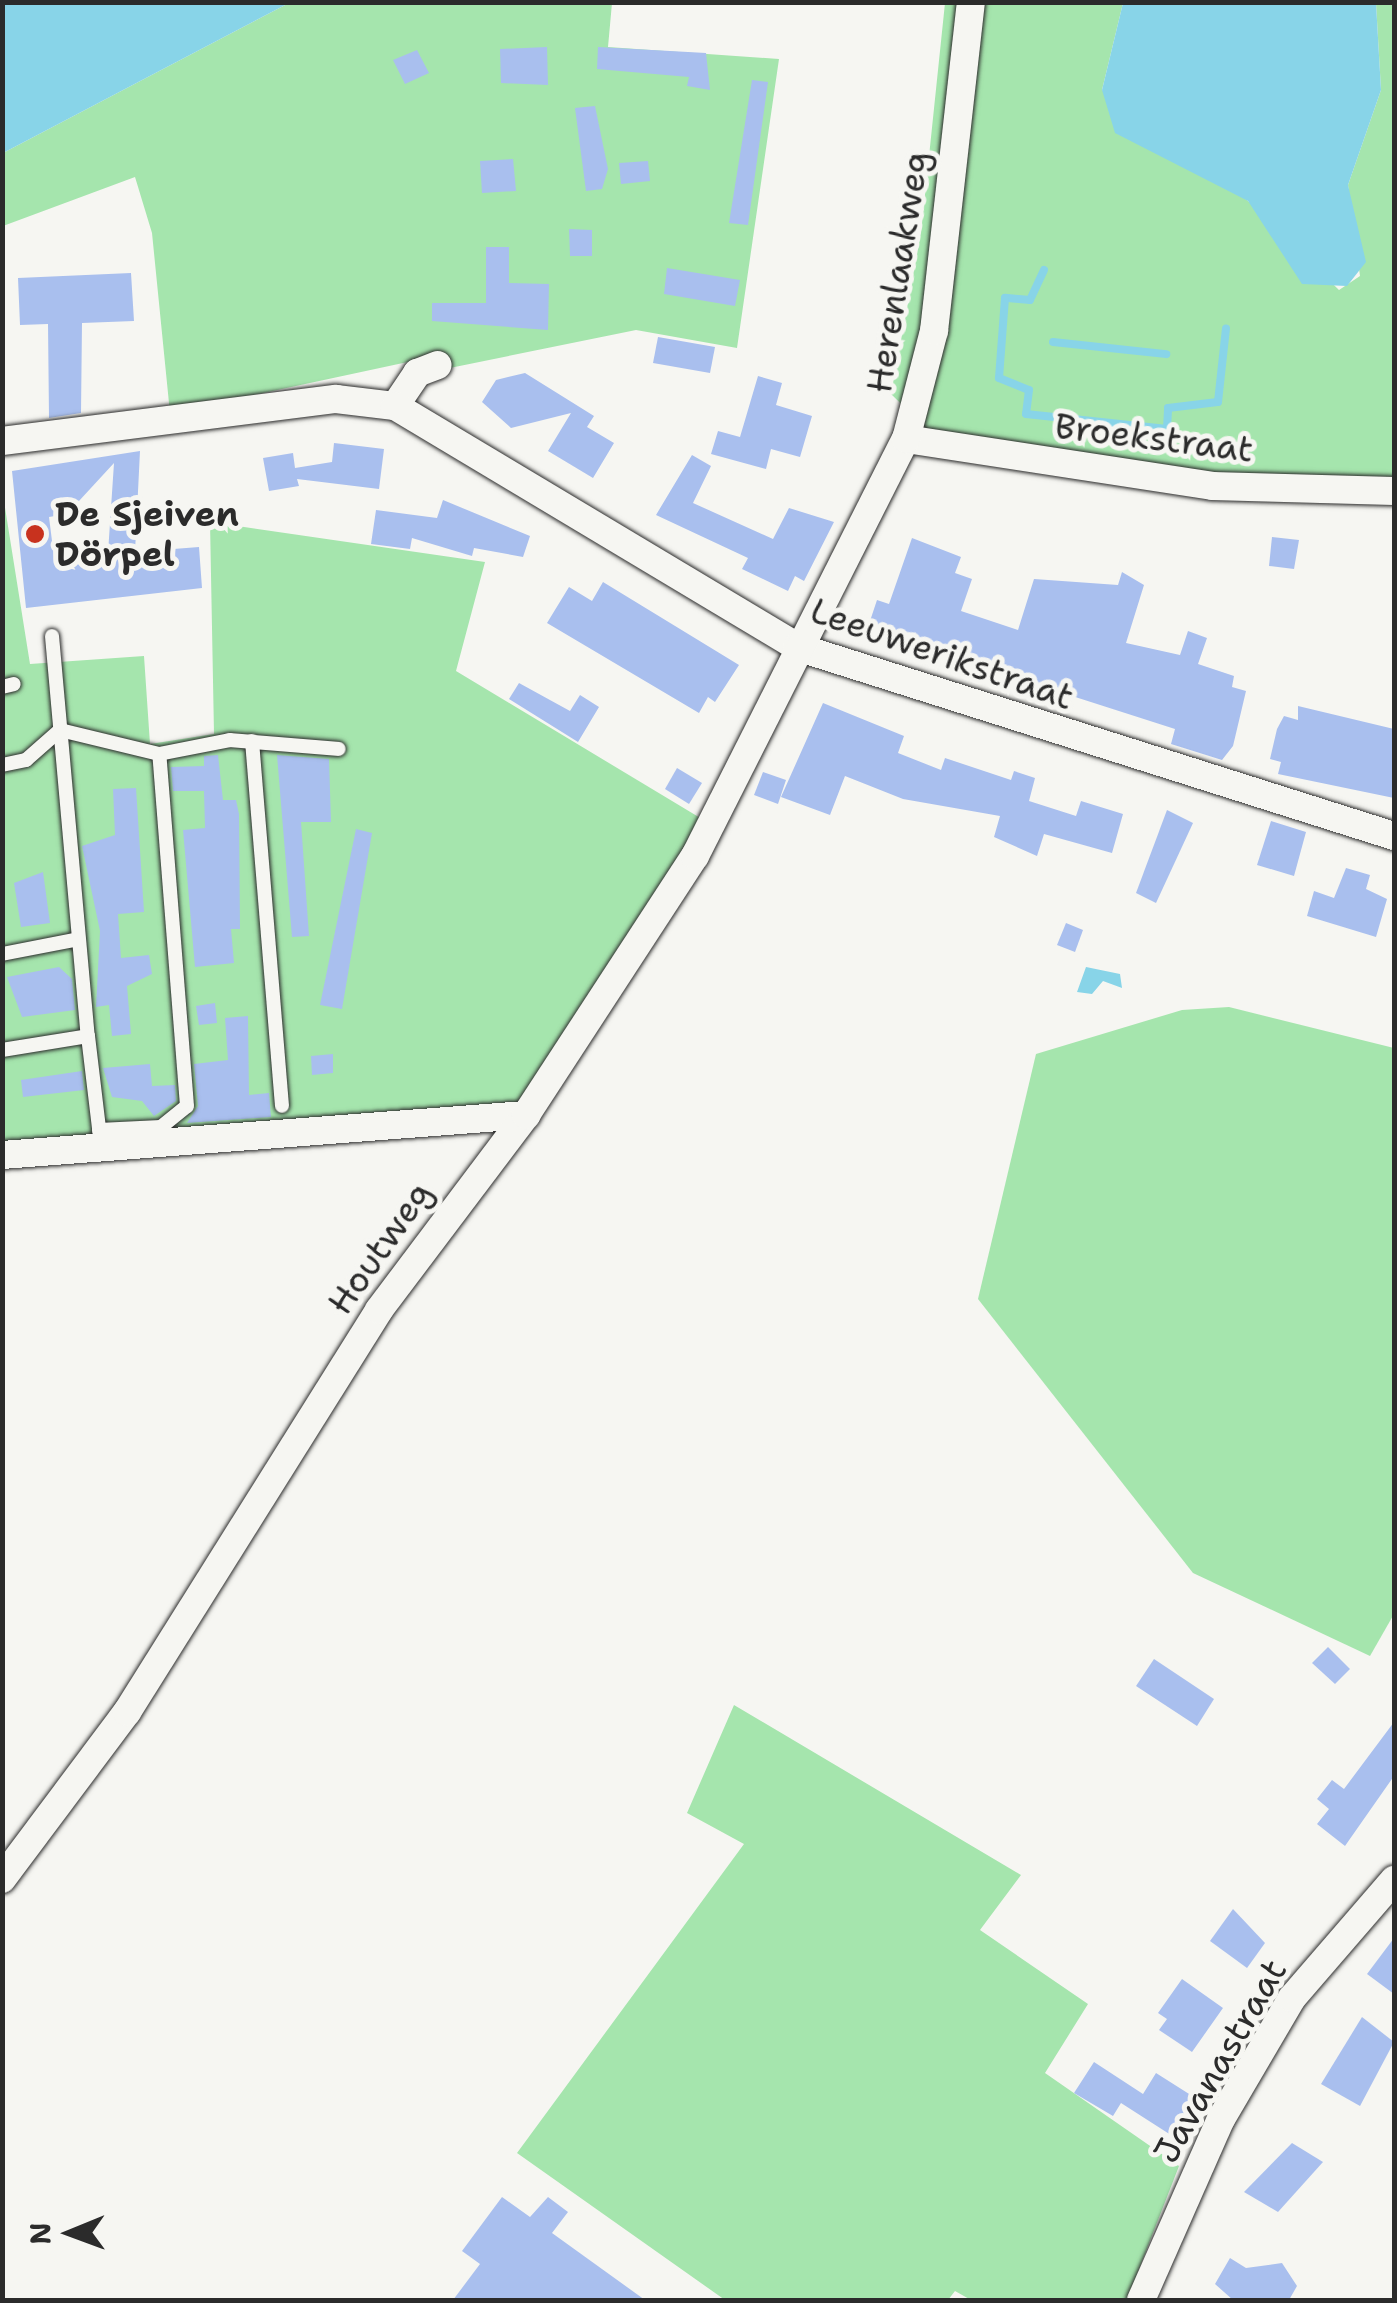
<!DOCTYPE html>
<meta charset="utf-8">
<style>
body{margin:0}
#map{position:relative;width:1397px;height:2303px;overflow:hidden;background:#f6f6f2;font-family:"Shantell Sans",sans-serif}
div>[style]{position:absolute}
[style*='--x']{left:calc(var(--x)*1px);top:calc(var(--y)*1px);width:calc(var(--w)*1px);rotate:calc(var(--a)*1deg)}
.green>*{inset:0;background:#a5e5ad}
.water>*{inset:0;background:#88d4e8}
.stream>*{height:8px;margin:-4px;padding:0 4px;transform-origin:4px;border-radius:4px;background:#88d4e8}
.building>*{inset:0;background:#a9bfee}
.roads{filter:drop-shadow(0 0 2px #2b2b2b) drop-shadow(0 0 2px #2b2b2b)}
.service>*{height:14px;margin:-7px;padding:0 7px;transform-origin:7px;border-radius:7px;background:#f6f6f2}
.minor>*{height:28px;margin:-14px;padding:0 14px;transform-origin:14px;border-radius:14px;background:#f6f6f2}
.dots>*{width:28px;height:28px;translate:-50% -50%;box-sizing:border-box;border:5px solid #f6f6f2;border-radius:50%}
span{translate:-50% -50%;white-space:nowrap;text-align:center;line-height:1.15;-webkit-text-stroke:10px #f6f6f2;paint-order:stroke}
.street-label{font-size:35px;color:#2b2b2b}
.poi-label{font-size:35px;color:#2b2b2b;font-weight:700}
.left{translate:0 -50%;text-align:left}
.frame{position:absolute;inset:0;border:5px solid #2b2b2b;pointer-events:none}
.north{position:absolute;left:20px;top:2183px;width:100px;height:100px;-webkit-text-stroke:8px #f6f6f2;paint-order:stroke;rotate:269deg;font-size:28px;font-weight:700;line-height:40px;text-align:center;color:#2b2b2b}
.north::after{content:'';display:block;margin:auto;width:35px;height:45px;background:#2b2b2b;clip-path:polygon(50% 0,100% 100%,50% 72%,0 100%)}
</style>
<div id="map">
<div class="green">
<i style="clip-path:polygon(289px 3px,612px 3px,608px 47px,779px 59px,737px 348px,636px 330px,435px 371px,431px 357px,170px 413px,152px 233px,135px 177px,3px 226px,3px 153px)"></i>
<i style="clip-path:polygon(945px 3px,1123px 3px,1102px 90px,1248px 201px,1339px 290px,1360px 276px,1348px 185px,1381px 90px,1376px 3px,1394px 3px,1394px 484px,1302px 484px,936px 438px,891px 394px,921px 233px)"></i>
<i style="clip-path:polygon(3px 495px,30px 664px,144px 656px,150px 744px,214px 734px,210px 522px,485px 562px,456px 671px,702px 819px,516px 1109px,3px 1150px)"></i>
<i style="clip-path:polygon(1229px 1007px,1394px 1048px,1394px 1614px,1370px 1656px,1193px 1573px,978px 1299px,1036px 1054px,1182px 1010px)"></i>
<i style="clip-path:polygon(734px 1705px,1021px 1875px,980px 1930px,1088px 2004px,1045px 2073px,1179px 2166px,1127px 2300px,971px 2300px,955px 2291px,948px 2300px,725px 2300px,517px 2153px,744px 1844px,687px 1813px)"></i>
</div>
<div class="water">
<i style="clip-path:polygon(3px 2px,289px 2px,289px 3px,3px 153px)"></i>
<i style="clip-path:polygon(1123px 3px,1376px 3px,1381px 90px,1348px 185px,1366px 262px,1347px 286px,1302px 284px,1248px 201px,1115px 133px,1102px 90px)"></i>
<i style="clip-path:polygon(1086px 967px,1120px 974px,1122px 988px,1103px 981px,1092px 994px,1077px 992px)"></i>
</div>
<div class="stream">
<i style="--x:1044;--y:270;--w:33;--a:115"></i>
<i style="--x:1030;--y:300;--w:25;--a:-175"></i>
<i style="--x:1005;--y:298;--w:80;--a:94.3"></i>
<i style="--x:999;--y:378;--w:32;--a:22"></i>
<i style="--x:1029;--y:390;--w:24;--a:97"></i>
<i style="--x:1026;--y:414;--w:142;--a:6.1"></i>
<i style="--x:1167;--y:429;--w:21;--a:-87"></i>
<i style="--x:1168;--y:408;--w:50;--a:-6.8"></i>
<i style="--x:1218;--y:402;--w:74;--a:-83.8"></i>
<i style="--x:1053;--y:342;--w:114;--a:6.1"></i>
</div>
<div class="building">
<i style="clip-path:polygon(547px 47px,548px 85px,501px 83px,500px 49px)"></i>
<i style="clip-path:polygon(598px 47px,706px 53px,710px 90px,687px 86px,689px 77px,597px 69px)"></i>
<i style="clip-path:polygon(417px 50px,429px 73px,405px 84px,393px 60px)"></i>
<i style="clip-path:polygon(752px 80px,768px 82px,748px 225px,729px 223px)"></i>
<i style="clip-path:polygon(595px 106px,608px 169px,602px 189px,586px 191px,575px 108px)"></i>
<i style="clip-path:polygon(513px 159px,516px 191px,482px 193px,480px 161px)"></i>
<i style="clip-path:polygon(648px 161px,650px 181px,621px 184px,619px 163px)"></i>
<i style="clip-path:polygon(569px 229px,592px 230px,592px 256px,570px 256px)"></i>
<i style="clip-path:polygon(486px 247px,509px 247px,509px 283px,549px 284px,548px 330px,432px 321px,432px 303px,486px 303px)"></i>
<i style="clip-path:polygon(667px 268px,740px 280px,735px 306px,664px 294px)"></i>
<i style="clip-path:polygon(131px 273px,134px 321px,82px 323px,81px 413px,49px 418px,48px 324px,20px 325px,18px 278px)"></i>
<i style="clip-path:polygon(658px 337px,715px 347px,710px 373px,653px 363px)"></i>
<i style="clip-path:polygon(525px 373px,594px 416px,587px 427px,614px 443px,593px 478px,548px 451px,571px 413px,511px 428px,482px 402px,496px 380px)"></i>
<i style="clip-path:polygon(758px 376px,782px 383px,776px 405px,812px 416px,800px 457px,771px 449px,766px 469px,711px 454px,718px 431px,740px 437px)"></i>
<i style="clip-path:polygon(334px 443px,384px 449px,379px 489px,297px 479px,299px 486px,269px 491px,263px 458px,293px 453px,295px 468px,332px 462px)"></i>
<i style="clip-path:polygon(evenodd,140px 451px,135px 552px,199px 547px,202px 588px,26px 608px,12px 471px,140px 451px,114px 463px,108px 553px,54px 557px,49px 517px,67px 514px,114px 463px)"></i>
<i style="clip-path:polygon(692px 455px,711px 466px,693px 503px,773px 539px,789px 508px,834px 522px,804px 581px,795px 576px,788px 591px,742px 569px,748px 558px,656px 515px)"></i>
<i style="clip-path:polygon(443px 500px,530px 536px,523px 557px,474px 548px,472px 556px,412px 538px,410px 549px,371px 544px,376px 510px,437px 518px)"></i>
<i style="clip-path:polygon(1272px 537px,1299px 540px,1294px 569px,1269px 566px)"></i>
<i style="clip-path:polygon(912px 538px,961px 557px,955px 573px,972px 579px,961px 611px,1018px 630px,1034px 579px,1118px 585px,1122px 572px,1144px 585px,1126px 643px,1180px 655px,1188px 631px,1207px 638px,1198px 664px,1234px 676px,1232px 687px,1246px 691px,1233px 746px,1222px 760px,1171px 744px,1175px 729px,867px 630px,877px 600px,889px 604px)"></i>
<i style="clip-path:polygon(603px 582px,739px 665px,715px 702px,708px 697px,699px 713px,547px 623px,569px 587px,592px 601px)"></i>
<i style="clip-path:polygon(519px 683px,570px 711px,580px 695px,599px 707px,578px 742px,509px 699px)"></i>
<i style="clip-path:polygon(823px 703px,904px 736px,898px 753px,941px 770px,945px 758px,1011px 780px,1014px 771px,1035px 778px,1029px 801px,1076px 816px,1081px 801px,1123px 814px,1112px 853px,1044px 834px,1037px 856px,994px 837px,1000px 816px,903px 799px,845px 776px,830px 815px,781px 797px)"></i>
<i style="clip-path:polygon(1298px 706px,1394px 729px,1394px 798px,1278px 774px,1281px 762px,1270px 759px,1277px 729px,1284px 716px,1298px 720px)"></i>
<i style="clip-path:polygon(218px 755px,223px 800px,236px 800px,239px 814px,240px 929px,231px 929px,234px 963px,195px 967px,183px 830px,205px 828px,204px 791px,173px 791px,171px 767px,204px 766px,204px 756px)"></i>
<i style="clip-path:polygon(277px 755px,329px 759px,331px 822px,301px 822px,309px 936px,292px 937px)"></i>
<i style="clip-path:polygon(677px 768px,702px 783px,689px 804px,665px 789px)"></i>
<i style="clip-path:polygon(763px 772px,786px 780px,778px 804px,754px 795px)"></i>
<i style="clip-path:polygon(136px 788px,144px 912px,118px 914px,121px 958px,149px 955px,152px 974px,127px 986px,131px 1034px,112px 1036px,109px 1005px,96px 1007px,100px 931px,82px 846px,115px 835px,113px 789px)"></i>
<i style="clip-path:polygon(1167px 810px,1193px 823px,1156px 903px,1136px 893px)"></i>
<i style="clip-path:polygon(1271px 821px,1306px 832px,1294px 876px,1257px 865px)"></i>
<i style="clip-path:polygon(356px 829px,372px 833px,342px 1009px,320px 1005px)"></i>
<i style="clip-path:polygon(1346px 868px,1370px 875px,1366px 889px,1387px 899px,1376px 937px,1307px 916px,1314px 891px,1334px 898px)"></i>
<i style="clip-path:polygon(43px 872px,50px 923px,21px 927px,14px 883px)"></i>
<i style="clip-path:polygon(1066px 923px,1083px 930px,1075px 952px,1057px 945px)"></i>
<i style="clip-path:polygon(59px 967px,72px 979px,75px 1010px,22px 1017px,7px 977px)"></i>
<i style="clip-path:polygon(215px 1003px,217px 1023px,199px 1025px,196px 1006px)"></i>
<i style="clip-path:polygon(248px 1016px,249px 1095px,269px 1093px,271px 1117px,187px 1123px,198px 1106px,194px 1064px,228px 1060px,225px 1018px)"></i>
<i style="clip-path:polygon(333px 1054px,333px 1073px,312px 1075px,311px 1056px)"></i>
<i style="clip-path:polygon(150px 1064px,152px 1086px,175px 1085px,176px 1101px,154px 1116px,142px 1101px,112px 1097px,103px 1068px)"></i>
<i style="clip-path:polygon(82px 1071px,84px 1090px,23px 1097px,21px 1080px)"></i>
<i style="clip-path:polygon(1328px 1647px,1350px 1669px,1335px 1684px,1312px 1663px)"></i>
<i style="clip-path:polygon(1154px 1659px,1214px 1699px,1197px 1726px,1136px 1686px)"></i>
<i style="clip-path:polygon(1394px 1722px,1394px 1776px,1345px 1846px,1317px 1824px,1329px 1809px,1317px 1799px,1332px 1780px,1344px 1789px)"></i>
<i style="clip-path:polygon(1233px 1909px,1265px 1943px,1247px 1968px,1210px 1941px)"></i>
<i style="clip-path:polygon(1394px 1938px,1394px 1994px,1367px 1974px)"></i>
<i style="clip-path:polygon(1182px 1979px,1223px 2008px,1192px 2052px,1159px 2030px,1167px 2019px,1158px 2013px)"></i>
<i style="clip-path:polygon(1362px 2017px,1394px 2042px,1360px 2106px,1321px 2084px)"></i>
<i style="clip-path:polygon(1094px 2062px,1143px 2094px,1156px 2073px,1197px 2099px,1174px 2137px,1121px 2103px,1113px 2116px,1074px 2093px)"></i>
<i style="clip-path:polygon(1292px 2143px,1323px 2162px,1278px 2212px,1244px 2192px)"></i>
<i style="clip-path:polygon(502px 2197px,530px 2217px,548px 2197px,568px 2212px,552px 2233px,645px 2300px,453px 2300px,480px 2264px,462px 2251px)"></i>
<i style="clip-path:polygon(1230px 2258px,1246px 2268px,1282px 2263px,1297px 2286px,1289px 2300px,1233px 2300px,1215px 2284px)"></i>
</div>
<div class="roads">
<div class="service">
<i style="--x:52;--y:636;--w:402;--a:84.9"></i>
<i style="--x:2;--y:687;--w:12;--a:-14"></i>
<i style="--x:252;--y:741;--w:366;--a:85.3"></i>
<i style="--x:2;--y:765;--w:25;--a:-12"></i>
<i style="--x:26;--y:760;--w:45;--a:-41.4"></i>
<i style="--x:60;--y:730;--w:102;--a:13.6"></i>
<i style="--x:159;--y:754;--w:72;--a:-11.2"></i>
<i style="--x:230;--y:740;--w:109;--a:4.7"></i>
<i style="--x:2;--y:954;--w:78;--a:-11"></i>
<i style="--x:2;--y:1050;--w:87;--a:-9.2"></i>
<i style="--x:88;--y:1036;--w:102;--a:83.2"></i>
<i style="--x:99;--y:1130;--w:62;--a:-2.8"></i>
<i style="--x:161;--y:1127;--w:33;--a:-39"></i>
<i style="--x:187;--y:1106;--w:353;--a:-94.5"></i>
</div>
<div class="minor">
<i style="--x:395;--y:406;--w:40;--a:-56"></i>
<i style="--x:417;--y:373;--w:22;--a:-21"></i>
<i style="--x:906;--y:439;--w:310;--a:8.7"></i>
<i style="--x:1212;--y:486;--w:182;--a:1.6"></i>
<i style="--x:2;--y:441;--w:337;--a:-7.2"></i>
<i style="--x:336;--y:399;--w:59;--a:6.8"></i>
<i style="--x:395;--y:406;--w:469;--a:30.9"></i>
<i style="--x:797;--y:647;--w:626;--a:17.57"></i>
<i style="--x:2;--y:1155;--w:526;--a:-4.37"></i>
<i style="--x:2;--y:1879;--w:209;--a:-53.2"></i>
<i style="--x:127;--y:1712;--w:474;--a:-57.9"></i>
<i style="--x:379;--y:1310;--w:244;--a:-53"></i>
<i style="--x:526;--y:1115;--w:309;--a:-56.9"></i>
<i style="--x:695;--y:856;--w:467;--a:-63.2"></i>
<i style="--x:906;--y:439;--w:112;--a:-75.5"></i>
<i style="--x:934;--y:331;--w:331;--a:-83.6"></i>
<i style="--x:1141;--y:2300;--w:198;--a:-66.2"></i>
<i style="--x:1221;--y:2119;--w:140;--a:-59.6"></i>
<i style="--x:1292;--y:1998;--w:156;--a:-49.2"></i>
</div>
</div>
<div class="dots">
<i style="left:35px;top:534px;background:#c8321e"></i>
</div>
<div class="street-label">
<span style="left:898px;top:272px;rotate:-81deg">Herenlaakweg</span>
<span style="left:1154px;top:438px;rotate:7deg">Broekstraat</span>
<span style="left:942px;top:654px;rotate:19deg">Leeuwerikstraat</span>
<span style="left:380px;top:1248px;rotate:-55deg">Houtweg</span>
<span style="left:1220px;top:2061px;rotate:-60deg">Javanastraat</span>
</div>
<div class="poi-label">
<span class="left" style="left:55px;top:534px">De Sjeiven<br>Dörpel</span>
</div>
<div class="frame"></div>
<div class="north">N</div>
</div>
